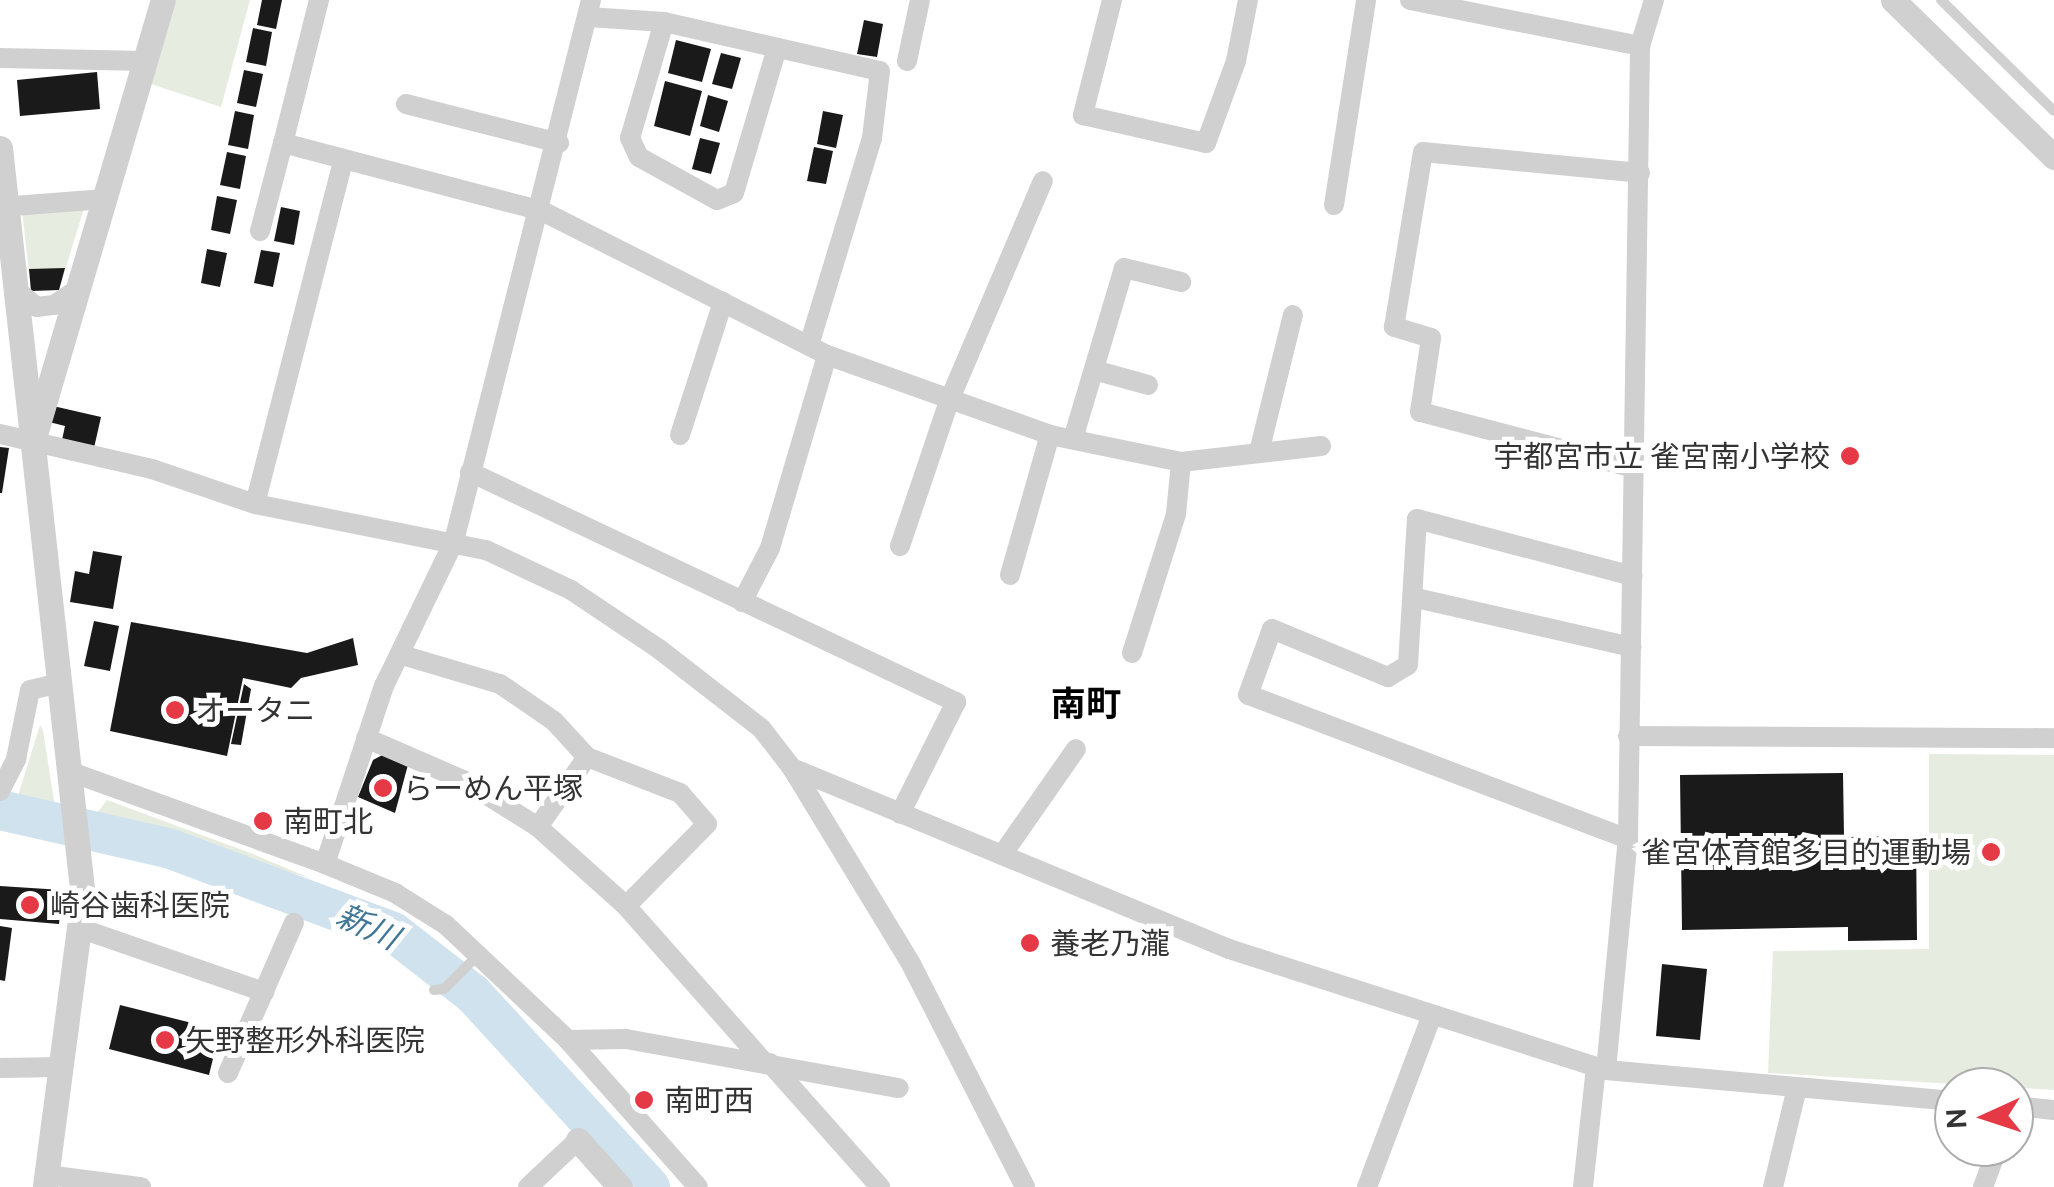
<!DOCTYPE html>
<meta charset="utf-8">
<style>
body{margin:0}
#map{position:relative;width:2054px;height:1187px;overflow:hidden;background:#fff;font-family:Ubuntu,"Noto Sans JP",sans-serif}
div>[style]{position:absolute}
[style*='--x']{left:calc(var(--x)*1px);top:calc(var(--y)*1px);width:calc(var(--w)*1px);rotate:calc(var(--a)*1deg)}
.green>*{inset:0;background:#e6ecdf}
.river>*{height:40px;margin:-20px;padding:0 20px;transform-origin:20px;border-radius:20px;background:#cfe2ee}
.building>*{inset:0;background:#1a1a1a}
.service>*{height:10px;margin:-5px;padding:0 5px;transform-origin:5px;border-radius:5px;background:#d0d0d0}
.minor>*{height:20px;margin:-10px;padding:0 10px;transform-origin:10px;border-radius:10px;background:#d0d0d0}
.tertiary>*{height:25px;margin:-12.5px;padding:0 12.5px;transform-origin:12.5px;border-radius:12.5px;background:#d0d0d0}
.dots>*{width:28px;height:28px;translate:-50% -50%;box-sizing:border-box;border:5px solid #fff;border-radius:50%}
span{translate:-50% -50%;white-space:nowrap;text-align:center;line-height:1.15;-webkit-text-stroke:10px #fff;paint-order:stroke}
.poi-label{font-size:30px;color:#333}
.right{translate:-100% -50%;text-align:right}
.left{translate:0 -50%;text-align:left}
.water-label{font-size:32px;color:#3f7597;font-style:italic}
.quarter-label{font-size:35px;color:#000;font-weight:700}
.north{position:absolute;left:1934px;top:1067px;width:100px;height:100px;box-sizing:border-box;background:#fff;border:2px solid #adadad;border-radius:50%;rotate:267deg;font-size:28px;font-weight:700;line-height:40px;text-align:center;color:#333}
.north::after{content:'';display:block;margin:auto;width:35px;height:45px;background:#e63946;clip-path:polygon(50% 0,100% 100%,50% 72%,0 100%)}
</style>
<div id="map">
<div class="green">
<i style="clip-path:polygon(176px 0,250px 0,221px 107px,151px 84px)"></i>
<i style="clip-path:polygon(85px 205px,59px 290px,31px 291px,22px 210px)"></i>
<i style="clip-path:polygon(40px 725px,43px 730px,55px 808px,17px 799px)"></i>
<i style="clip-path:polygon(1929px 754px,2054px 755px,2054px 1090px,1768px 1073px,1773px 951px,1929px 949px)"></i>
<i style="clip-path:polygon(107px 800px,253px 854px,312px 879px,97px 813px)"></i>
</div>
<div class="river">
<i style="--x:0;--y:810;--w:175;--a:12.8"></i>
<i style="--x:171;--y:849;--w:237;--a:20.5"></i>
<i style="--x:393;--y:932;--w:101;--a:37.8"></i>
<i style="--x:473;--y:994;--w:262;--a:47.5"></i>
</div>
<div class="building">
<i style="clip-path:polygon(262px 0,282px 0,276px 29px,257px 25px)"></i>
<i style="clip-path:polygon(864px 20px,883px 24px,877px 57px,857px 54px)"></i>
<i style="clip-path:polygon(253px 28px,272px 32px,266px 66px,246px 62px)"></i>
<i style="clip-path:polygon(676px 40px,711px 49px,702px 82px,668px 73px)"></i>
<i style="clip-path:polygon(721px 53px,741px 58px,732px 89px,712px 84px)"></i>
<i style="clip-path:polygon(244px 70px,263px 74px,256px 107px,237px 103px)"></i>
<i style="clip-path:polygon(97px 72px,100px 109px,20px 116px,17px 80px)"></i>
<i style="clip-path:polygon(665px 81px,702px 91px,690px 136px,654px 126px)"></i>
<i style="clip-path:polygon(708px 95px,728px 101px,719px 132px,700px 126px)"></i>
<i style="clip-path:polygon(235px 111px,254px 115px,248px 149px,228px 145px)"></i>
<i style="clip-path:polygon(823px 111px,843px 115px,836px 148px,817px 144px)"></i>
<i style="clip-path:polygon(700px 138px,720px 143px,711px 174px,692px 169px)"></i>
<i style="clip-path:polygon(814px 147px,833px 151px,826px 184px,807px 181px)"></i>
<i style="clip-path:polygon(227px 152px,246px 156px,240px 189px,220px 185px)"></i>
<i style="clip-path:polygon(217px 196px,237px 200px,230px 234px,211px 230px)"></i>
<i style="clip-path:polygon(281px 207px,300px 211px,294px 245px,274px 241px)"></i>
<i style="clip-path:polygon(207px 249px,227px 253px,220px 287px,201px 283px)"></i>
<i style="clip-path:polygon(261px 250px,280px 253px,273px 287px,254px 283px)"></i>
<i style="clip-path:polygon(65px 268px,59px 290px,31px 291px,29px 269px)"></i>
<i style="clip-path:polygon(53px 406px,101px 417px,94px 448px,62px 440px,65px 426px,49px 422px)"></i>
<i style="clip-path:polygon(0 447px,9px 448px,2px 493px,0 493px)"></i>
<i style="clip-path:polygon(93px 551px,122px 556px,113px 609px,70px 602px,75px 571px,89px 574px)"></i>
<i style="clip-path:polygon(94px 621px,119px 626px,110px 671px,84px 666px)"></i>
<i style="clip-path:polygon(131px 622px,307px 653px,353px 638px,358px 665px,301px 678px,291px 688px,243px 678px,227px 756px,110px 731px)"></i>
<i style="clip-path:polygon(244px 684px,251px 689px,241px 745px,231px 744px)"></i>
<i style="clip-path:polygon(388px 752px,409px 761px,395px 813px,358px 797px,373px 760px)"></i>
<i style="clip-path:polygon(1843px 773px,1844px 837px,1916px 836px,1917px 940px,1848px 941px,1848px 927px,1682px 930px,1680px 775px)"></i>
<i style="clip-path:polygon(0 886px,62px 890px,59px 924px,0 919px)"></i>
<i style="clip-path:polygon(0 926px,12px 928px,5px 981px,0 980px)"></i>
<i style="clip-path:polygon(1662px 964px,1707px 969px,1700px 1040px,1656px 1036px)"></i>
<i style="clip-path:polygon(120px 1005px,220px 1030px,209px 1075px,109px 1049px)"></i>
</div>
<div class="service">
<i style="--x:1941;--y:0;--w:158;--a:44.5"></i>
<i style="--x:434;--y:990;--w:10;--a:-6"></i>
<i style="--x:444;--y:989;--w:49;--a:-45"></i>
</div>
<div class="minor">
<i style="--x:319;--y:0;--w:147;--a:104.1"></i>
<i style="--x:283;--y:143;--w:268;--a:14.7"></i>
<i style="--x:542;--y:211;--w:319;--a:26.8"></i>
<i style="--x:827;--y:355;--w:237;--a:19.7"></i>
<i style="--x:1050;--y:435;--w:134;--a:11.6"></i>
<i style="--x:1181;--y:462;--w:141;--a:-6.5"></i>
<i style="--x:1112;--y:0;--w:119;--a:104.2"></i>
<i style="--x:1083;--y:115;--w:126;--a:12.8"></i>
<i style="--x:1206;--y:143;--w:87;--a:-69.9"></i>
<i style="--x:1236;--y:61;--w:62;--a:-78.9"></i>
<i style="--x:1410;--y:0;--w:235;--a:11.3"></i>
<i style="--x:588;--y:17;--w:76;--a:3.8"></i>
<i style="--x:664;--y:22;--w:221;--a:12.8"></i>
<i style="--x:880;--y:71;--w:67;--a:96.8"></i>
<i style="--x:872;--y:138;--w:217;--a:106.9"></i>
<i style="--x:664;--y:22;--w:121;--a:106.3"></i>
<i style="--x:630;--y:138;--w:21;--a:65"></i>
<i style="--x:639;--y:157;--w:89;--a:28.9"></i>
<i style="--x:717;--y:200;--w:18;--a:-22"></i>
<i style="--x:734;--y:193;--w:151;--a:-73.5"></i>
<i style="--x:0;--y:58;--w:145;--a:1.2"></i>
<i style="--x:907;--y:61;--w:62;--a:-78"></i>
<i style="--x:406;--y:104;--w:158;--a:14.3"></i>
<i style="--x:1334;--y:205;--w:207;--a:-81.1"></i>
<i style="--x:0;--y:207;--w:105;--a:-4.4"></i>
<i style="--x:260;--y:231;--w:91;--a:-75.4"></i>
<i style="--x:16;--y:290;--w:27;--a:39"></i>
<i style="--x:37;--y:307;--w:17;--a:-7"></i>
<i style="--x:54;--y:305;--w:30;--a:-34"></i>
<i style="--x:1094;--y:370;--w:56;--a:15.5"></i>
<i style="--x:0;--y:434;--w:156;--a:13"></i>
<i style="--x:152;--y:469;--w:109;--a:18.8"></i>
<i style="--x:255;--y:504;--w:236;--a:11.3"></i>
<i style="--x:486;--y:550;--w:94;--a:25.2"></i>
<i style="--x:571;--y:590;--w:106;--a:33.8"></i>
<i style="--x:659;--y:649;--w:129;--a:37.8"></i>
<i style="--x:761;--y:728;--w:51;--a:52.2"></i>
<i style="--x:792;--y:768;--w:473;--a:22.5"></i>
<i style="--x:1229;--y:949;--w:396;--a:17.8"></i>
<i style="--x:1606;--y:1070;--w:349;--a:5.1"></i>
<i style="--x:680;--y:435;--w:140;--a:-72.1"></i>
<i style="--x:1073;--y:439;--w:178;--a:-73.4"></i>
<i style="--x:1124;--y:268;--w:59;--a:13.8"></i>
<i style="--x:1259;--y:452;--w:141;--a:-76.1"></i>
<i style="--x:1634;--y:468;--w:221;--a:-165.3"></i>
<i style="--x:1420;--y:412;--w:75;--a:-81.5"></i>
<i style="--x:1431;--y:338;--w:39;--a:-163"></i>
<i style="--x:1394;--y:327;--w:177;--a:-80.6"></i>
<i style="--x:1423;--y:152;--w:218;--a:5.5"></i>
<i style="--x:470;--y:472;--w:538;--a:25.33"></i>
<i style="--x:956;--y:702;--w:125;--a:116.6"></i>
<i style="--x:255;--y:504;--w:354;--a:-75.6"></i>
<i style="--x:900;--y:546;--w:153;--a:-71.3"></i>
<i style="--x:949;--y:401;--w:239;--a:-66.9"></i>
<i style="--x:1010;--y:575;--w:146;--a:-74.1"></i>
<i style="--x:1416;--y:598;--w:221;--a:12.8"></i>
<i style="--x:742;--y:602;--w:61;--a:-62.6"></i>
<i style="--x:770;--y:548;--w:201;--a:-73.5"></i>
<i style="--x:1132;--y:653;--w:146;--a:-72.4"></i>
<i style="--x:1176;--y:514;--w:52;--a:-84.5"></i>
<i style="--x:402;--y:655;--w:102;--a:16.5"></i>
<i style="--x:500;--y:684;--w:65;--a:34.4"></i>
<i style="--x:554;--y:721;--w:49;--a:47.5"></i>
<i style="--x:1628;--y:736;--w:426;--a:0.3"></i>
<i style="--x:366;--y:738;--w:106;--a:23.4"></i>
<i style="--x:463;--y:780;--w:89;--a:32.1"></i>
<i style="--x:538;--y:827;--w:118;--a:41.9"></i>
<i style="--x:626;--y:906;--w:208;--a:48.5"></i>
<i style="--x:792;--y:768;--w:229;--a:58.7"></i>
<i style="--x:911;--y:964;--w:250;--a:62.9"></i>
<i style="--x:71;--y:772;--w:270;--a:19.9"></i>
<i style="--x:325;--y:864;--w:76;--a:22.5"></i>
<i style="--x:395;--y:893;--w:60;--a:32.1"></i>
<i style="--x:446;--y:925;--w:168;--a:43.3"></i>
<i style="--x:568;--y:1040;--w:196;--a:48.5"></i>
<i style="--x:0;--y:791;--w:36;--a:-63"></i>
<i style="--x:16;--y:759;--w:70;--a:-78.5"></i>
<i style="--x:30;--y:690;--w:31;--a:-13"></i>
<i style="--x:538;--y:827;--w:85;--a:-55"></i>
<i style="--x:587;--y:757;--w:100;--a:21.2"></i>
<i style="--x:680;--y:793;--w:41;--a:48.9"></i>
<i style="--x:707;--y:824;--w:115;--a:134.6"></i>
<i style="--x:1628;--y:839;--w:406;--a:-159.2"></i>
<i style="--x:1248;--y:695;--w:70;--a:-70"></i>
<i style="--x:1272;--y:629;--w:126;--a:22.5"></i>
<i style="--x:1388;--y:677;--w:23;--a:-31"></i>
<i style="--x:1408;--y:665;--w:146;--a:-86.5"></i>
<i style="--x:1417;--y:519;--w:223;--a:14.8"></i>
<i style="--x:1002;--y:855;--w:129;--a:-55.1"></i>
<i style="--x:325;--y:864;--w:188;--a:-71.7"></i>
<i style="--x:384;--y:686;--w:161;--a:-64.2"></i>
<i style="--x:454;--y:541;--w:558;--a:-75.79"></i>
<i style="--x:82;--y:929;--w:193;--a:19.1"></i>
<i style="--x:568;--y:1040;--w:58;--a:-1"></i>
<i style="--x:626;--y:1039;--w:277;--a:10.2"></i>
<i style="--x:770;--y:1063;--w:166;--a:48.4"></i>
<i style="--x:0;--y:1068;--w:60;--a:-1"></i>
<i style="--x:1606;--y:1070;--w:232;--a:-84.6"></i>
<i style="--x:1628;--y:839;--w:793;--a:-89.13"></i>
<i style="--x:1640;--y:46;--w:48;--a:-73.1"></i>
<i style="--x:228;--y:1073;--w:164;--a:-66.3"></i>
<i style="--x:2014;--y:1106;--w:40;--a:5.7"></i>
<i style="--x:47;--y:1175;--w:95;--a:7.3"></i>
<i style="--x:528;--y:1187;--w:69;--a:-43.2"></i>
<i style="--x:1367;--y:1187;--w:184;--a:-69.3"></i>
<i style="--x:1583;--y:1187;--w:120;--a:-83.8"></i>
<i style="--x:1773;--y:1187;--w:102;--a:-76.4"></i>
<i style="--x:1983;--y:1187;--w:43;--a:-69.4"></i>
</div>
<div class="tertiary">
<i style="--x:1893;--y:0;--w:225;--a:44.3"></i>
<i style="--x:0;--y:148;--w:754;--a:83.68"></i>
<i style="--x:83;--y:897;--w:292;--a:97.5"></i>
<i style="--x:36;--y:431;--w:449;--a:-73.6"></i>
<i style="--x:578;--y:1140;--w:63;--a:48.2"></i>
</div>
<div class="dots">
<i style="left:1850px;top:456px;background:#e63946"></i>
<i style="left:175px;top:710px;background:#e63946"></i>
<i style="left:383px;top:788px;background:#e63946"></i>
<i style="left:263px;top:821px;background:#e63946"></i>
<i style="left:1991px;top:852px;background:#e63946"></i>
<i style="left:30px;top:905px;background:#e63946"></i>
<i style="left:1030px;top:943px;background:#e63946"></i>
<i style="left:165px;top:1040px;background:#e63946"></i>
<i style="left:644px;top:1100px;background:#e63946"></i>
</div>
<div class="poi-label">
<span class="right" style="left:1830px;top:456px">宇都宮市立 雀宮南小学校</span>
<span class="left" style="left:195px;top:710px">オータニ</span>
<span class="left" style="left:403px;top:788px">らーめん平塚</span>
<span class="left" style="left:283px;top:821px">南町北</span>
<span class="right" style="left:1971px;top:852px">雀宮体育館多目的運動場</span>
<span class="left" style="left:50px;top:905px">崎谷歯科医院</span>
<span class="left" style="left:1050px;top:943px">養老乃瀧</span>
<span class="left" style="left:185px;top:1040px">矢野整形外科医院</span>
<span class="left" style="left:664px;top:1100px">南町西</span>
</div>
<div class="water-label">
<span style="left:368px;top:926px;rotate:25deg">新川</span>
</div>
<div class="quarter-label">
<span style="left:1086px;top:703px">南町</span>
</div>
<div class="north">N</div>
</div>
